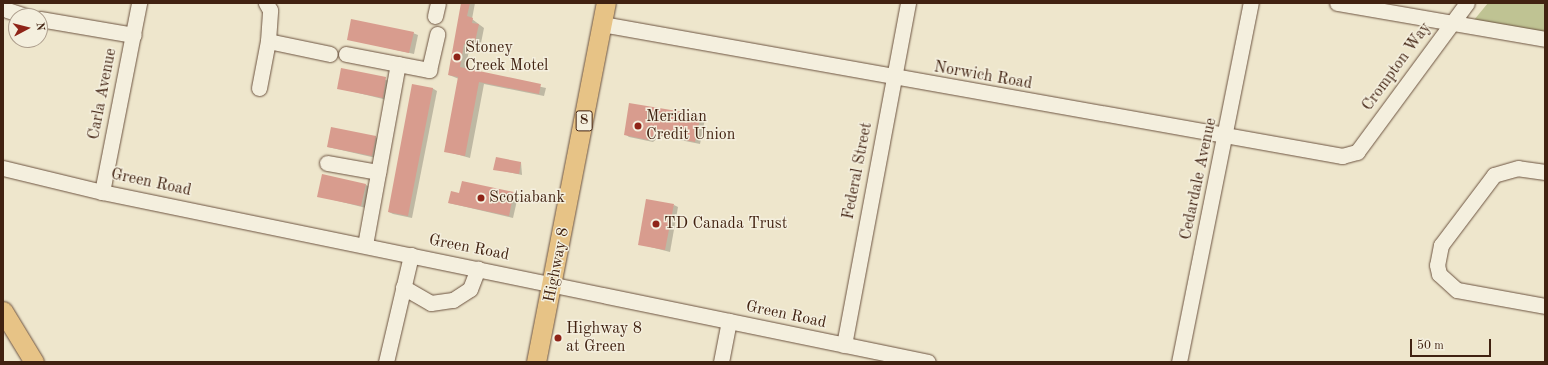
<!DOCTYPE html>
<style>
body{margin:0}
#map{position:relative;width:1548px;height:365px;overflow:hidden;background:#eee6cc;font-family:"Old Standard TT",serif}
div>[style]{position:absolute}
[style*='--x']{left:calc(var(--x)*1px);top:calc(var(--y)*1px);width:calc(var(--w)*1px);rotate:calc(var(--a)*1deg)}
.green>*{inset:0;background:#bfc393}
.shadow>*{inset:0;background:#0003}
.building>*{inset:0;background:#d89c8e}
.roads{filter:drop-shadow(0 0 1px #6c5340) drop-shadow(0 0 1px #6c5340)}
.minor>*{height:15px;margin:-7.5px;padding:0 7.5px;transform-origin:7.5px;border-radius:7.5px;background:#f4efde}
.major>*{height:19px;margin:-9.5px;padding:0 9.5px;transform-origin:9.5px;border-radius:9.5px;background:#e7c386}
.dots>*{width:11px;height:11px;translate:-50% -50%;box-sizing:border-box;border:2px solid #f4efde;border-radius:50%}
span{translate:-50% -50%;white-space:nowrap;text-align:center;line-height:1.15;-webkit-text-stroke:3px #f4efde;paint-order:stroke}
.shield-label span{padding:1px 3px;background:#f4efde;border:1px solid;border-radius:3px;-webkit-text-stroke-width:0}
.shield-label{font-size:15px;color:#412211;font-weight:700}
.poi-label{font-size:16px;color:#412211}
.left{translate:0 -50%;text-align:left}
.street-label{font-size:16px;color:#412211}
.frame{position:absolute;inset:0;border:4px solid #412211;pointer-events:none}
.north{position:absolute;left:8px;top:8px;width:40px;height:40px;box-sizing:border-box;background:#f4efde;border:1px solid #ac9d8c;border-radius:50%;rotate:83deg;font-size:11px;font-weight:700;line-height:16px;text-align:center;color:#412211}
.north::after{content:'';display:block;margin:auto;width:14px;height:18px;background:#8f2418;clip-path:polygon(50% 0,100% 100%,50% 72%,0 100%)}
.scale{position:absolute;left:1410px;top:339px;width:81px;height:18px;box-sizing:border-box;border:2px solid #412211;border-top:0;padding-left:5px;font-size:12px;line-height:14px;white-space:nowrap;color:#412211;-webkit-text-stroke:3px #f4efde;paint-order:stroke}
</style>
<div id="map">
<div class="green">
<i style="clip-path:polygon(1488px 3px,1545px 3px,1545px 32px,1474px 20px)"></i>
</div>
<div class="shadow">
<i style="clip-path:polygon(462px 3px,475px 3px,472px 19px,484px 28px,480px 48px,470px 46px,465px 70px,546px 88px,544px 96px,484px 84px,470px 158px,445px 151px,459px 79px,449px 75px)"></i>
<i style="clip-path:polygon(413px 33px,418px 35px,414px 54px,348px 39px)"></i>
<i style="clip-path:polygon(342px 69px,390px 81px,387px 100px,338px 88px)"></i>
<i style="clip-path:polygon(432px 88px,437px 91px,412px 218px,393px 214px,389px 212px)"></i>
<i style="clip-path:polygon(630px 104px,701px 116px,705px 119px,700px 144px,660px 136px,653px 142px,629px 137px,625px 134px)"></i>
<i style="clip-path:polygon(375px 137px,380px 139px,376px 158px,328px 147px)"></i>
<i style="clip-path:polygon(521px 162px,522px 175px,494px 169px)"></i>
<i style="clip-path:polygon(366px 185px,370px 187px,366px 208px,318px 196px)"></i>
<i style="clip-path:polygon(514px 193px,518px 196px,513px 218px,449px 203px,460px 194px)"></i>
<i style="clip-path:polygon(674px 205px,678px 207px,670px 252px,639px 244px)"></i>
</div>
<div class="building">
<i style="clip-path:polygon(461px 3px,470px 3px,467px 16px,473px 18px,472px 23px,479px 24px,474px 46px,464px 44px,460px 67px,541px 84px,539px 94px,479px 82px,465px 156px,444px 152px,458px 77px,448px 75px)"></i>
<i style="clip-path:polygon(351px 19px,414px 32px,409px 53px,347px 40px)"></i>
<i style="clip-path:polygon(341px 68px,386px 77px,383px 98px,337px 89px)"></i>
<i style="clip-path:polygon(412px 84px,433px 88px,408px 216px,388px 212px)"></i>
<i style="clip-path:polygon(629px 103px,701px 115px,695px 142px,655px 134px,648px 140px,624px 135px)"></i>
<i style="clip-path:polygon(331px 127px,376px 136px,372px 156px,327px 147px)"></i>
<i style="clip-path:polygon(496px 157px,521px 162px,519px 174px,493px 170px)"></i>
<i style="clip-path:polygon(322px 174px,366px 184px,361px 206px,317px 197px)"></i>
<i style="clip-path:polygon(462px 181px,514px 192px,509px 216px,448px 203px,451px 191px,459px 193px)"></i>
<i style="clip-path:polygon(646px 199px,674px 204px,665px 250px,638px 245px)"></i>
</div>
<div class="roads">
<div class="minor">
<i style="--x:1337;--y:3;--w:211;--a:9.8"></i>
<i style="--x:7;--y:10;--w:19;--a:18"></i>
<i style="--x:435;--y:16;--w:13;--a:-77"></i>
<i style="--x:40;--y:19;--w:95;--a:9.7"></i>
<i style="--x:602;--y:24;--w:752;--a:10.11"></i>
<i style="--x:1342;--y:156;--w:16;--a:-15"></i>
<i style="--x:1357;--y:152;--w:185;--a:-53.6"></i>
<i style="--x:268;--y:41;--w:63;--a:11.8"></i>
<i style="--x:346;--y:54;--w:85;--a:10.9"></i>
<i style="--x:429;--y:70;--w:37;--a:-77"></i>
<i style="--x:259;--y:88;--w:48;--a:-79.2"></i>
<i style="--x:268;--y:41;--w:31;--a:-86"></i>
<i style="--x:270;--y:10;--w:8;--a:-120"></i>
<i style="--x:327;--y:163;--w:52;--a:10"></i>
<i style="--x:3;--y:168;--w:102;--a:13.6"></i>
<i style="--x:102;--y:192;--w:843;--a:11.63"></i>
<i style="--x:1545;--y:172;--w:27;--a:-172"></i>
<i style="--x:1518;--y:168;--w:25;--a:164"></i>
<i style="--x:1494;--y:175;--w:88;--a:127.1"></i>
<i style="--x:1441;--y:245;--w:20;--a:101"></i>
<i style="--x:1437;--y:265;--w:9;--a:77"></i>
<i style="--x:1439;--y:274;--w:24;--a:42"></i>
<i style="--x:1457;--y:290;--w:89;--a:10.3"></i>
<i style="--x:102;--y:192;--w:193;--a:-78.9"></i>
<i style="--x:365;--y:245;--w:184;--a:-79.7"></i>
<i style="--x:403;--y:287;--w:32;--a:30"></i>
<i style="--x:431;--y:303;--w:22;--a:-8"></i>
<i style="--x:453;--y:300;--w:20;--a:-33"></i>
<i style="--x:470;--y:289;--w:22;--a:-69"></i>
<i style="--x:844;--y:345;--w:348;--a:-79.4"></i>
<i style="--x:386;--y:362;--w:110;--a:-76.8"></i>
<i style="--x:721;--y:362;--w:42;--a:-79"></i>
<i style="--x:1179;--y:362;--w:366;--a:-78.7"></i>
</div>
<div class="major">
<i style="--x:3;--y:311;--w:60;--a:58.7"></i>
<i style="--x:536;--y:362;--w:366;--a:-79"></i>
</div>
</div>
<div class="dots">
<i style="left:457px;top:57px;background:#8f2418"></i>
<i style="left:638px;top:126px;background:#8f2418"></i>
<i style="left:481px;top:198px;background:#8f2418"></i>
<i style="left:656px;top:224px;background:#8f2418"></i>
<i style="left:558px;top:338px;background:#8f2418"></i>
</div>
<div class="shield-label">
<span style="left:584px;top:121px">8</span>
</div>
<div class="poi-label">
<span class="left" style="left:465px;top:57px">Stoney<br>Creek Motel</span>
<span class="left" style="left:646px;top:126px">Meridian<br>Credit Union</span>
<span class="left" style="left:489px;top:198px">Scotiabank</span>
<span class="left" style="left:664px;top:224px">TD Canada Trust</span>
<span class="left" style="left:566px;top:338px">Highway 8<br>at Green</span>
</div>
<div class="street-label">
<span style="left:1397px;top:67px;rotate:-54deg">Crompton Way</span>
<span style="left:983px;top:76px;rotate:10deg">Norwich Road</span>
<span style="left:103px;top:94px;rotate:-79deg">Carla Avenue</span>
<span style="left:858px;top:171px;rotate:-79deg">Federal Street</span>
<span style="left:1199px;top:179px;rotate:-78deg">Cedardale Avenue</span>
<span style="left:151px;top:183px;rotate:12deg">Green Road</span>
<span style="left:469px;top:248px;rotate:11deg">Green Road</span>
<span style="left:557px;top:265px;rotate:-79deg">Highway 8</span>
<span style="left:786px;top:315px;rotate:12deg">Green Road</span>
</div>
<div class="frame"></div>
<div class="north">N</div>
<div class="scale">50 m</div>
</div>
